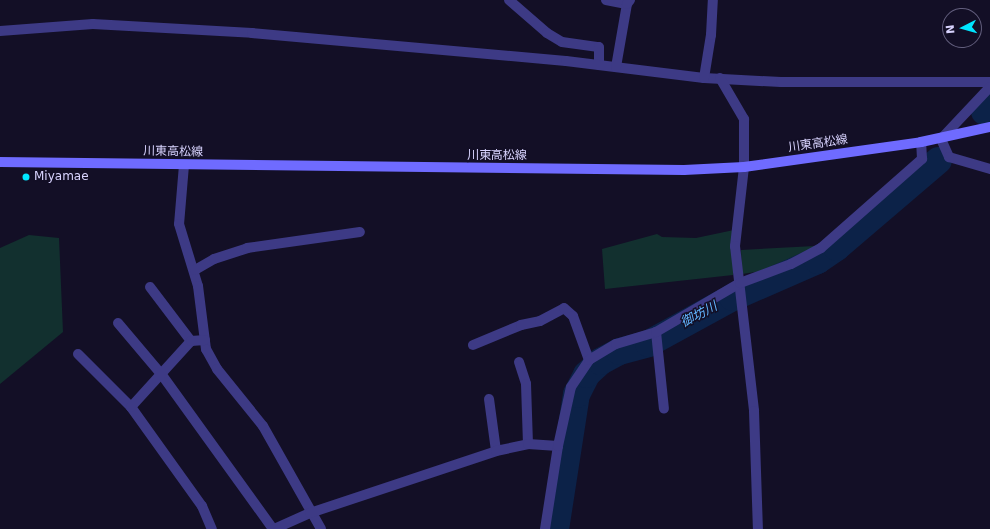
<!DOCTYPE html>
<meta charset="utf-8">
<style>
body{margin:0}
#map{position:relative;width:990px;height:529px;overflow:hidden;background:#130f26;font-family:"DejaVu Sans","Noto Sans JP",sans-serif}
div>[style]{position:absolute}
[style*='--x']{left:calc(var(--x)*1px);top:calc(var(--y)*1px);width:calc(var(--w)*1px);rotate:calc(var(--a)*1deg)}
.green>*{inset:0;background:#12302f}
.river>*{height:27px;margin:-13.5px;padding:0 13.5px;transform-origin:13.5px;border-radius:13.5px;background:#0c2248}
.street>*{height:10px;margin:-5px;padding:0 5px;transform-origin:5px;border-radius:5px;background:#3d3a85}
.secondary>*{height:10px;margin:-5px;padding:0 5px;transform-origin:5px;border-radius:5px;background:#6f6bff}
.dots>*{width:11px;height:11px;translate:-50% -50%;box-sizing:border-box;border:2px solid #130f26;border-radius:50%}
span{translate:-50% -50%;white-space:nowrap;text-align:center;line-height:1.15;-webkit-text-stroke:3px #130f26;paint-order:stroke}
.street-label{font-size:12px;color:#d9d4ff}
.poi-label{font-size:12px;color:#d9d4ff}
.left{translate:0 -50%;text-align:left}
.water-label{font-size:13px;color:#62b6ff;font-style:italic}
.north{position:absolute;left:942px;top:8px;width:40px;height:40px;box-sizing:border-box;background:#130f26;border:1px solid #625e7d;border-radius:50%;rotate:264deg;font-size:11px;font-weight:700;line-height:16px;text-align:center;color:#d9d4ff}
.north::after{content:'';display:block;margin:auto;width:14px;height:18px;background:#00e5ff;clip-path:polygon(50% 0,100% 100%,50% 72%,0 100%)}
</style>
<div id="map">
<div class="green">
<i style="clip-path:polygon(734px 230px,733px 275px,605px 289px,602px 249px,657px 234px,662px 237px,696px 238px)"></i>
<i style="clip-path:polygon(29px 235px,59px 238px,63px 332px,0 384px,0 248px)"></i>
<i style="clip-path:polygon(815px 246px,804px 254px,762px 271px,742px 274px,741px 250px)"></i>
</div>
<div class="river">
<i style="--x:984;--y:111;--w:9;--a:-49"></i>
<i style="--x:555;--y:529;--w:137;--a:-81.2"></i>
<i style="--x:576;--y:394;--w:22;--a:-63"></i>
<i style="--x:586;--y:374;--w:19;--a:-43"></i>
<i style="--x:600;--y:361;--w:21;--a:-28"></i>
<i style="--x:619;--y:351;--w:30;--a:-15"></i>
<i style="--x:648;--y:343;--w:96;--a:-28.7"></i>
<i style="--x:732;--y:297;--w:93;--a:-23.5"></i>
<i style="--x:817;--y:260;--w:23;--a:-34"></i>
<i style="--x:836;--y:247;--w:134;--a:-40.5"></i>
</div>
<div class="street">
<i style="--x:509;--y:0;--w:50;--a:41"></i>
<i style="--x:547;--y:33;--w:17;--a:31"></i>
<i style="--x:562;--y:42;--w:37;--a:8"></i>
<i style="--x:599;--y:47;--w:18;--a:90"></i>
<i style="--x:606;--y:0;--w:21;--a:11"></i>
<i style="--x:0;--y:31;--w:93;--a:-4.3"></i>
<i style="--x:93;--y:24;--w:159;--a:3.2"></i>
<i style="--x:252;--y:33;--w:315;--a:5.1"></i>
<i style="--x:566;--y:61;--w:139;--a:7"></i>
<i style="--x:704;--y:78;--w:77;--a:3"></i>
<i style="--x:781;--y:82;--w:209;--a:0"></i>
<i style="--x:616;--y:67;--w:64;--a:-80.1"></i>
<i style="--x:627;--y:4;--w:5;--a:-53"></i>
<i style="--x:704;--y:78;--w:44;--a:-80.8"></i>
<i style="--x:711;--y:35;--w:35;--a:-87"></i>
<i style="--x:720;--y:78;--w:48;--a:59.7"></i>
<i style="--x:744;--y:119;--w:48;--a:90"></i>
<i style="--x:744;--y:167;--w:80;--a:96.5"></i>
<i style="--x:735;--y:246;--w:166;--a:83.4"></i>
<i style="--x:754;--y:411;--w:118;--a:88.1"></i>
<i style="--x:990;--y:87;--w:71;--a:133.3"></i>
<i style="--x:941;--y:139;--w:20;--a:66"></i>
<i style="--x:949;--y:157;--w:43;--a:16.3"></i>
<i style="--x:184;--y:165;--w:59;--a:94.8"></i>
<i style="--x:179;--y:224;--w:65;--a:73"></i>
<i style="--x:198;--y:286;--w:64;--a:82.8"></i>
<i style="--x:206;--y:349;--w:23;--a:61"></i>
<i style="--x:217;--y:369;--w:73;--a:51.1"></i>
<i style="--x:263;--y:426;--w:118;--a:60.6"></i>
<i style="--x:195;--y:270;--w:22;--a:-30"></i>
<i style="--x:214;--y:259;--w:35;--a:-18"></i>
<i style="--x:247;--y:248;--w:114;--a:-8.1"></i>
<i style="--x:150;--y:287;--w:68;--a:52.8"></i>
<i style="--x:118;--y:323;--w:68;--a:49.8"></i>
<i style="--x:162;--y:375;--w:190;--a:54.2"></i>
<i style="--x:656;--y:332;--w:77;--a:84.1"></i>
<i style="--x:473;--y:345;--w:52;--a:-22.6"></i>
<i style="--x:521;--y:325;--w:19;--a:-12"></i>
<i style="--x:540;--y:321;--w:27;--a:-28"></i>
<i style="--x:564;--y:308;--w:12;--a:42"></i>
<i style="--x:573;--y:316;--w:47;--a:70"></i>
<i style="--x:78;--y:354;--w:75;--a:45"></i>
<i style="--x:131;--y:407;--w:122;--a:54.4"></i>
<i style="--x:202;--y:506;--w:25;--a:67"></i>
<i style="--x:519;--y:362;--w:23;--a:72"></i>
<i style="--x:526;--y:384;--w:60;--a:88.1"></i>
<i style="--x:489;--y:399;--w:52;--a:82.3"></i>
<i style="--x:131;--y:407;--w:89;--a:-47.7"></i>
<i style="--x:191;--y:341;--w:14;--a:-4"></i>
<i style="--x:274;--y:529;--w:39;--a:-24"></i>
<i style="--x:310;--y:513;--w:196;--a:-18.4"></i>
<i style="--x:496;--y:451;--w:33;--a:-12"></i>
<i style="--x:528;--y:444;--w:30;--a:4"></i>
<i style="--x:545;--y:529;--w:84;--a:-81.1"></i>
<i style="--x:558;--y:446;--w:60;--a:-77.6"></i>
<i style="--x:571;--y:387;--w:32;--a:-56"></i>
<i style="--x:589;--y:360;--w:31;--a:-31"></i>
<i style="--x:616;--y:344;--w:42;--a:-16.7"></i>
<i style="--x:656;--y:332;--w:97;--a:-30.3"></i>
<i style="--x:740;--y:283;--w:54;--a:-20.4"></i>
<i style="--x:791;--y:264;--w:34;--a:-28"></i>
<i style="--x:821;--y:248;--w:135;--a:-41.4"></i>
<i style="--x:922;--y:159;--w:17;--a:-93"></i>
</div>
<div class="secondary">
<i style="--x:0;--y:162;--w:684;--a:0.67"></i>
<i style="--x:684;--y:170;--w:60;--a:-2.9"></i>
<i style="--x:744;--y:167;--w:179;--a:-8"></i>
<i style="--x:921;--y:142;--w:71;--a:-12.3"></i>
</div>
<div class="dots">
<i style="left:26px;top:177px;background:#00e5ff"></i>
</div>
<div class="street-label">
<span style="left:818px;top:144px;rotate:-8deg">川東高松線</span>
<span style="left:173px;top:152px;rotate:1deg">川東高松線</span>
<span style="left:497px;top:156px">川東高松線</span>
</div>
<div class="poi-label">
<span class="left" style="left:34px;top:177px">Miyamae</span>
</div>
<div class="water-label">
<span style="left:699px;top:315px;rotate:-28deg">御坊川</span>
</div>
<div class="north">N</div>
</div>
